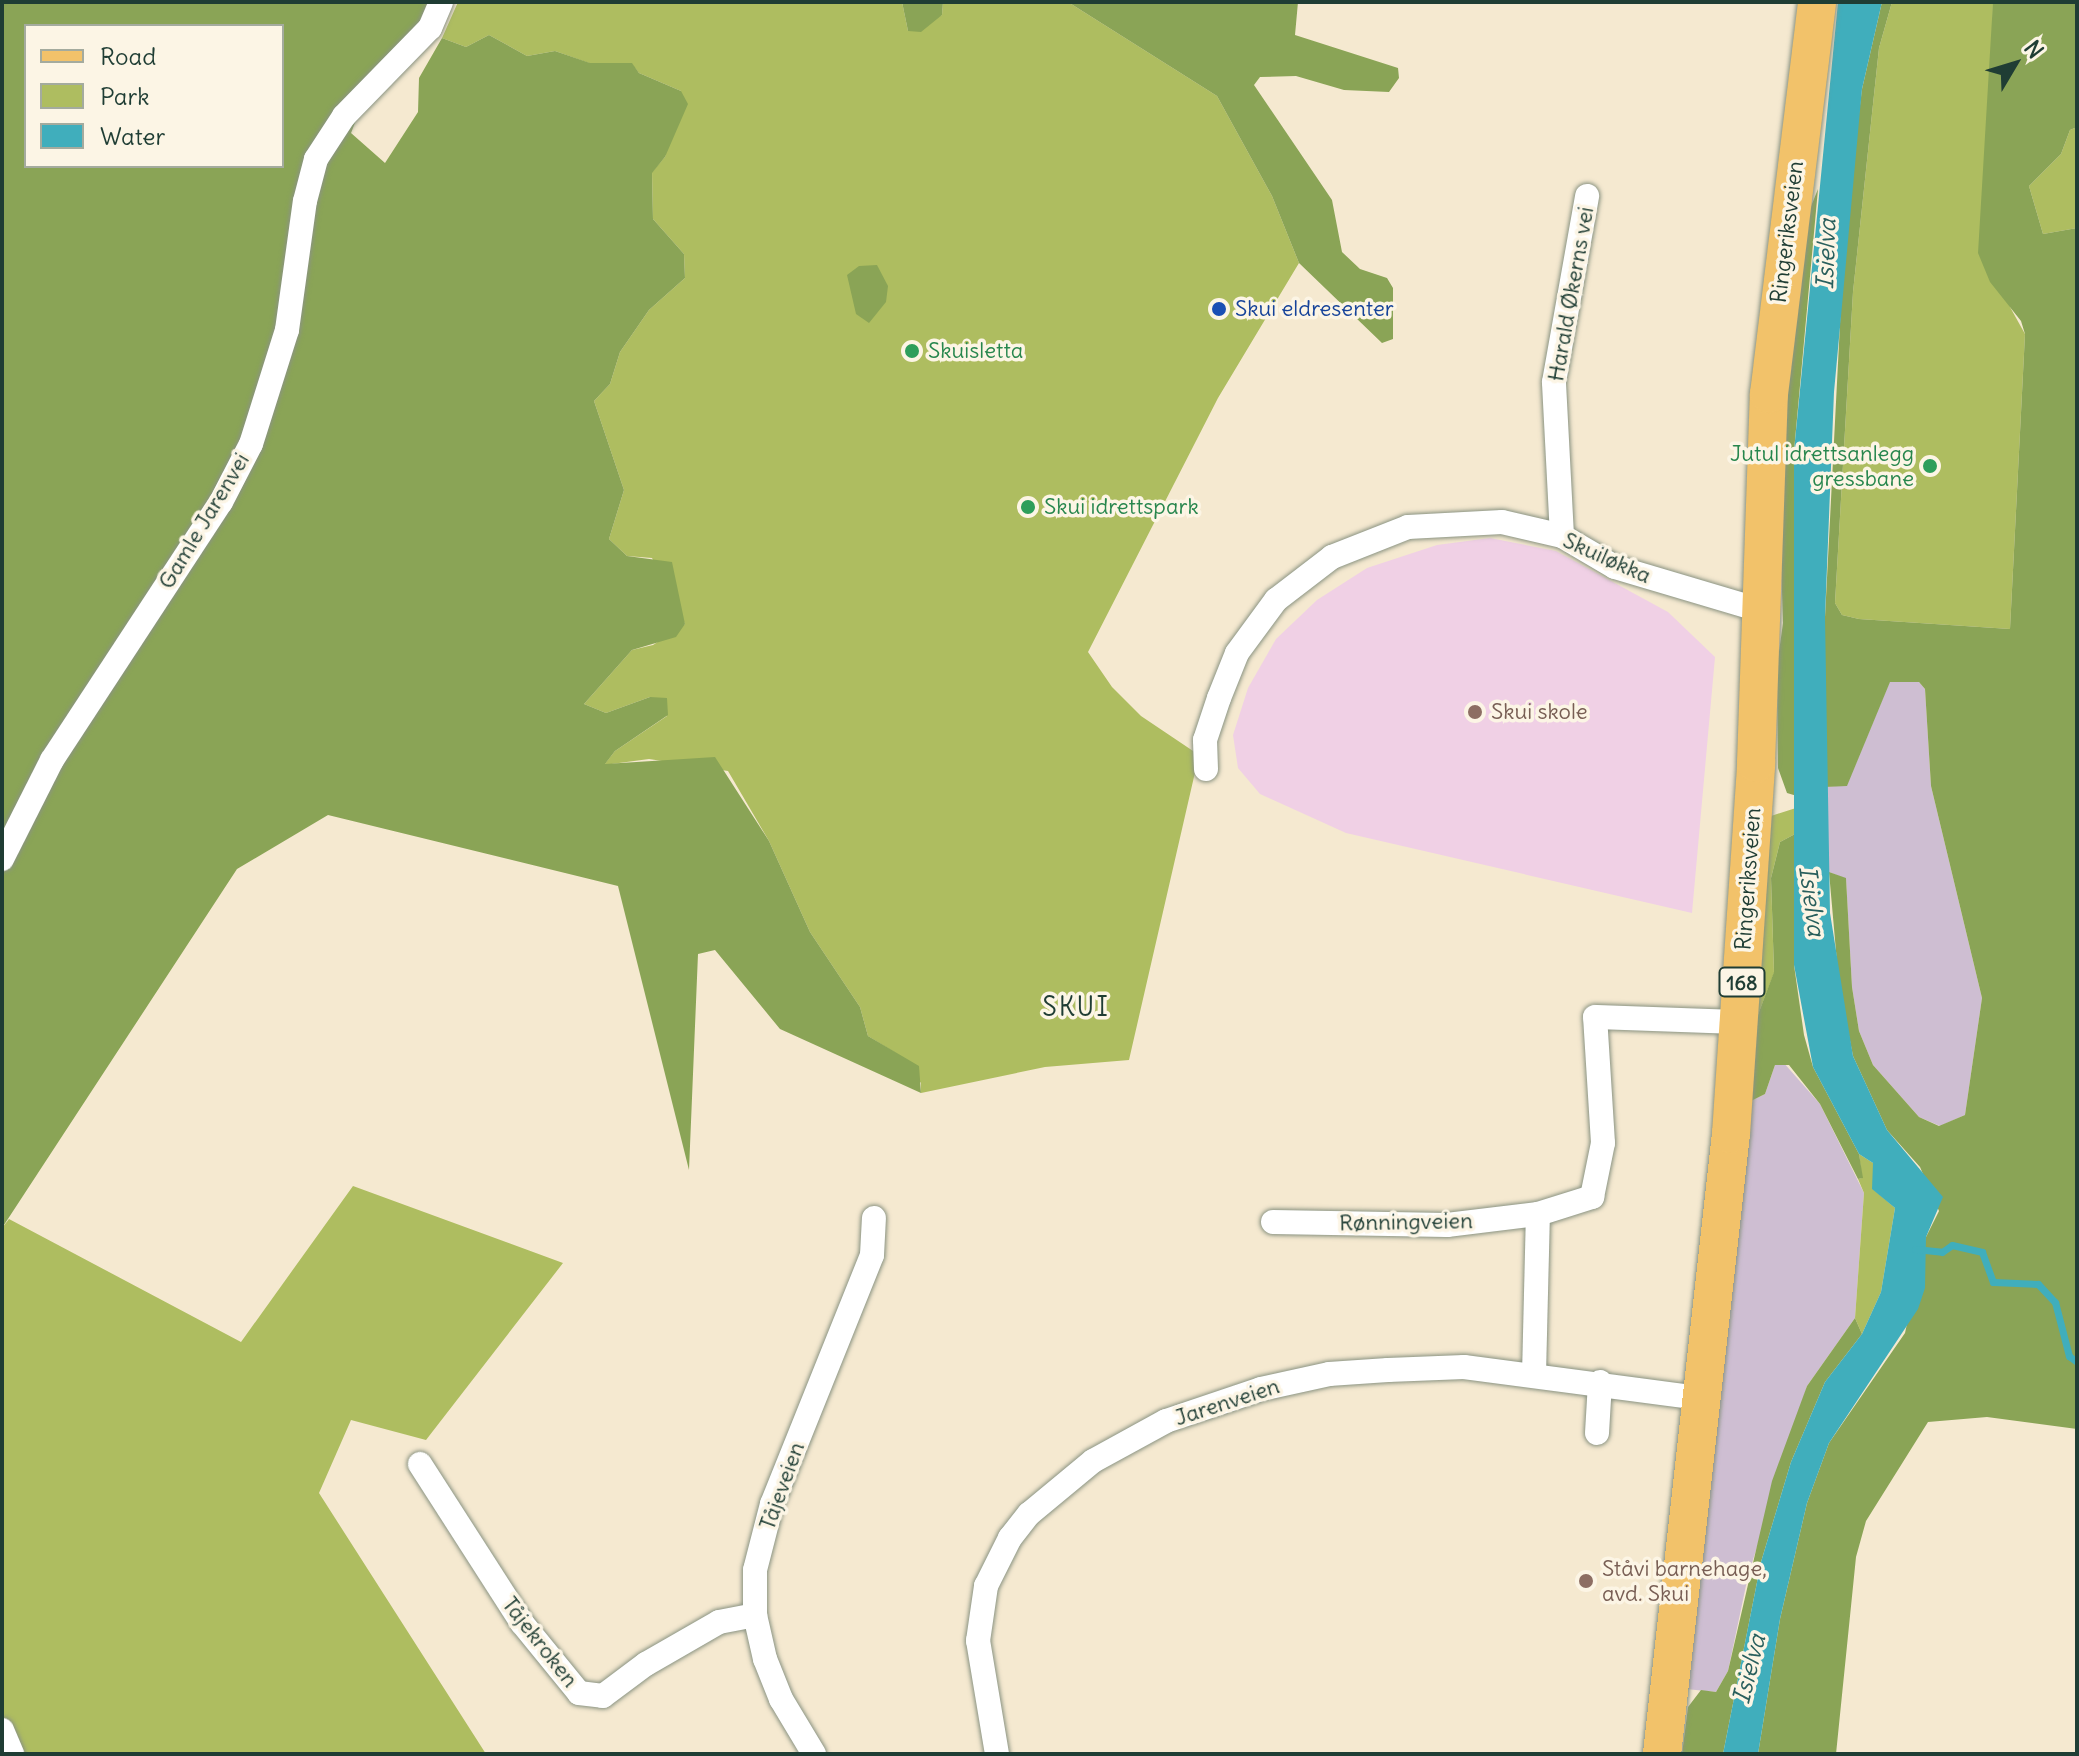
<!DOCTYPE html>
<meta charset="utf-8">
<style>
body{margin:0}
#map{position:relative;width:2079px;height:1756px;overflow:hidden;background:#f5e9d0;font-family:Delius,sans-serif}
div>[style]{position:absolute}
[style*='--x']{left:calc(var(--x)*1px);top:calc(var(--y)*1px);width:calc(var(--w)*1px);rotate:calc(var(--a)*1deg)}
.built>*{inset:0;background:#f0d0e5}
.industrial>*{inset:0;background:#cebed2}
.green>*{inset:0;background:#aebd60}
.forest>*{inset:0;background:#8aa456}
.water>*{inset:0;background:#40aebc}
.stream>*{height:7px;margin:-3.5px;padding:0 3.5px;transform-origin:3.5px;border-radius:3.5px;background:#40aebc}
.roads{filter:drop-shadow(0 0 2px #8a9382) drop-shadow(0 0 2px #8a9382)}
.street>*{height:24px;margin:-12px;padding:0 12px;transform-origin:12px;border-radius:12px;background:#fff}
.primary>*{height:38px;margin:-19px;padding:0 19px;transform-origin:19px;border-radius:19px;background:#f2c26a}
.dots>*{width:22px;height:22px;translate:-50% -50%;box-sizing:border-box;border:4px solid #fcf5e5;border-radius:50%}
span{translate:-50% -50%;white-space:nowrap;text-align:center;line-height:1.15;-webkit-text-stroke:7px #fcf5e5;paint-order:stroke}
.shield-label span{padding:2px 6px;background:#fcf5e5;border:2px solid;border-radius:6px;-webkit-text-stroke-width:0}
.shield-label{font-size:20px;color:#1f3d34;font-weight:700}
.street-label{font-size:22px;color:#1f3d34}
.transit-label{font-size:22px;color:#164399}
.left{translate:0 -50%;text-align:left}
.leisure-label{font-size:22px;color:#27864d}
.right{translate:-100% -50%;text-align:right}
.education-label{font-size:22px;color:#785e54}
.water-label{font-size:24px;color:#295f5d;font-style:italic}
.quarter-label{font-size:26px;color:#1f3d34;letter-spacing:2px}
.frame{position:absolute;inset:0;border:4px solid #1f3d34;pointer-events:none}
.legend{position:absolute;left:24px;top:24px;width:260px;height:144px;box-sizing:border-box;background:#fcf5e5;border:2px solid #a4ab9e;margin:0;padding:10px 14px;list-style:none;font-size:24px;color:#1f3d34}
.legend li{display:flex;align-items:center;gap:16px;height:40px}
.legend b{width:40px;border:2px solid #a4ab9e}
.north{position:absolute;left:1975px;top:24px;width:80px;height:80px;-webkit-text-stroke:6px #fcf5e5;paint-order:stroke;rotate:52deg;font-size:22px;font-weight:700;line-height:32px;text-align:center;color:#1f3d34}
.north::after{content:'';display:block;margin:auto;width:28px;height:36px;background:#1f3d34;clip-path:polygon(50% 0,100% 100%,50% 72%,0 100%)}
</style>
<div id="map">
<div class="built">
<i style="clip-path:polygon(1490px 538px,1556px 551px,1668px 612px,1715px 657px,1692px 913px,1346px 833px,1260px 794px,1238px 768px,1233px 735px,1248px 688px,1276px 639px,1317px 600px,1367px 568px,1437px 545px)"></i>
</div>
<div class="industrial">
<i style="clip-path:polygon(1890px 681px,1919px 682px,1925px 689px,1931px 786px,1982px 998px,1965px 1115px,1940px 1126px,1919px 1117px,1873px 1065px,1859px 1031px,1852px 987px,1846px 879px,1829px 872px,1825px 787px,1847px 785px)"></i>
<i style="clip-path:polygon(1783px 1062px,1820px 1104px,1864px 1193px,1855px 1318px,1807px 1386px,1748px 1576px,1728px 1671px,1716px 1692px,1686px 1689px,1747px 1103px,1765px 1094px,1775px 1065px)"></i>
</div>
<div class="green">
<i style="clip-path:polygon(458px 2px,902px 2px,908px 31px,942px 15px,943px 2px,1068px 2px,1217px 96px,1272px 196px,1299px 263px,1218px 398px,1088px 652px,1112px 687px,1141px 716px,1199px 755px,1129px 1060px,1045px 1067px,921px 1093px,921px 1083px,899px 1055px,868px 1036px,860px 1007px,810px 932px,769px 841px,728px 771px,649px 759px,604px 765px,615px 751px,667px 716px,650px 697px,606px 713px,584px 704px,632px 650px,653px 645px,685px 624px,652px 558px,627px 556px,609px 539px,624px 490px,594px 401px,610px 384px,620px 352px,649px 310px,685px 278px,684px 254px,653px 219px,652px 172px,665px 157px,681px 91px,639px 73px,631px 63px,589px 63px,555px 51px,527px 56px,489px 35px,466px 47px,442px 38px)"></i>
<i style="clip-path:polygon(1892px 2px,1993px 2px,1992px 95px,2010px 307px,2025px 334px,2010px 629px,1859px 619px,1842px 615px,1835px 603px,1853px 292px,1879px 48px)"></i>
<i style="clip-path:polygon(2077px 127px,2077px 228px,2043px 234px,2029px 186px,2061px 154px,2070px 130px)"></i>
<i style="clip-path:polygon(1796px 808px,1795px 834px,1780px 842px,1771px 878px,1774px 973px,1756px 1020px,1771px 816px)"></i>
<i style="clip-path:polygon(1859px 1154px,1873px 1163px,1873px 1189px,1895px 1208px,1881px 1292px,1862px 1334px,1855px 1318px,1864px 1193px,1858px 1179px,1862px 1178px)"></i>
<i style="clip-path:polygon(353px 1186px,563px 1263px,426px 1440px,351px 1420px,319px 1493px,486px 1754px,2px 1754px,2px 1228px,9px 1219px,241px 1342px)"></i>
</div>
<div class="forest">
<i style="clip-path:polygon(evenodd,2px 2px,428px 2px,416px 29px,376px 68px,351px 133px,385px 163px,418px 112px,419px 78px,442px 38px,466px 47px,489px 35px,527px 56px,555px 51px,590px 63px,632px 63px,639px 73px,681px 91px,688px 104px,665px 157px,652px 173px,653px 219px,684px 254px,685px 278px,649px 310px,620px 352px,610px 384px,594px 401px,624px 490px,609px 539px,627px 556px,672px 562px,685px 624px,676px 637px,632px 650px,584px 704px,606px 713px,650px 697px,667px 698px,668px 715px,615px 751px,605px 764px,715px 757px,769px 841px,810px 932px,860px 1007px,868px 1036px,919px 1066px,921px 1093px,780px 1029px,715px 950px,698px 954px,689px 1170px,618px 886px,328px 815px,237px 869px,2px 1228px,2px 2px,26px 26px,282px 26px,282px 166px,26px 166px,26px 26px)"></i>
<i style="clip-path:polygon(902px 2px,943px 2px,942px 15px,921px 32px,908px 31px)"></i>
<i style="clip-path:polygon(1068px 2px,1298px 2px,1295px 35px,1398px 68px,1399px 78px,1389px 92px,1344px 90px,1296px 76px,1260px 77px,1254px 85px,1332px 200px,1342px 252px,1360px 269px,1387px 278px,1393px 288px,1393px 339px,1382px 343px,1299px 263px,1272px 196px,1217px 96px)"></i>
<i style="clip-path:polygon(1882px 2px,1892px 2px,1879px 48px,1853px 292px,1835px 603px,1842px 615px,1859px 619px,2010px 629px,2025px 334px,2021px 321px,1990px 282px,1978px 253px,1993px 2px,2077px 2px,2077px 127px,2070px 130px,2061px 154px,2029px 186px,2043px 234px,2077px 228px,2077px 1429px,1987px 1417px,1928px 1422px,1866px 1521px,1856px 1557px,1836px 1754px,1758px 1754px,1780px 1619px,1807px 1503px,1829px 1443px,1905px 1333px,1926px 1237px,1939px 1211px,1920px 1167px,1887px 1130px,1853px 1056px,1839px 985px,1829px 872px,1846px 878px,1852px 987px,1859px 1031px,1873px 1065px,1919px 1117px,1939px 1126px,1965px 1115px,1982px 998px,1931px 786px,1925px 689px,1919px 682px,1890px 682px,1847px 786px,1825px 787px,1825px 617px,1845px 226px,1862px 89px)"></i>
<i style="clip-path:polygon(1818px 189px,1794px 451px,1797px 796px,1787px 793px,1778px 768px,1777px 666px,1783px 623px,1778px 464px,1805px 221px)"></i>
<i style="clip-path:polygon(877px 265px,888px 286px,886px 302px,869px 323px,856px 314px,847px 275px,859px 266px)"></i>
<i style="clip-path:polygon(1795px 834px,1794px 965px,1804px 1035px,1813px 1067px,1859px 1154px,1863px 1178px,1858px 1179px,1820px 1104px,1789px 1065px,1775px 1065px,1765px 1094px,1747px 1103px,1756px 1020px,1774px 972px,1771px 878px,1780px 842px)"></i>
<i style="clip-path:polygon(1855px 1318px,1862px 1334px,1825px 1382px,1791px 1462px,1761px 1562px,1723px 1754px,1682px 1754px,1688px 1707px,1701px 1690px,1716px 1692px,1728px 1671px,1772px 1481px,1807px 1386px)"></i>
</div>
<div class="water">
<i style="clip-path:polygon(1838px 2px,1882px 2px,1862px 89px,1834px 392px,1825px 617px,1830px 913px,1853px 1056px,1887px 1130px,1943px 1197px,1926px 1237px,1925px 1288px,1918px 1309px,1829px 1443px,1807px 1503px,1780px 1619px,1758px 1754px,1723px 1754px,1761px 1562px,1791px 1462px,1825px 1382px,1862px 1334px,1881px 1292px,1895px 1208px,1872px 1189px,1873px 1163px,1859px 1154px,1813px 1067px,1794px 965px,1794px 451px)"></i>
</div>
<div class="stream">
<i style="--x:1915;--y:1249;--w:27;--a:6"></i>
<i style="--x:1942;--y:1252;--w:12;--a:-35"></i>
<i style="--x:1952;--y:1245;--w:31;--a:13"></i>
<i style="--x:1982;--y:1252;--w:32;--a:70"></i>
<i style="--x:1993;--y:1282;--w:45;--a:2.5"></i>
<i style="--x:2038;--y:1284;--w:25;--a:47"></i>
<i style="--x:2055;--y:1302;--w:56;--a:75.5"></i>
<i style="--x:2069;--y:1356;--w:10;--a:37"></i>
</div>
<div class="roads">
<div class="street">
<i style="--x:1562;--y:536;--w:154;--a:-93"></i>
<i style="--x:1554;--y:382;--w:189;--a:-79.9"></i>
<i style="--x:1206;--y:769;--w:29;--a:-92"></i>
<i style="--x:1205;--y:740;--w:44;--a:-71.6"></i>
<i style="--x:1219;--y:698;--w:48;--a:-68.2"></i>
<i style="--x:1237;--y:653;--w:66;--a:-53.7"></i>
<i style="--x:1276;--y:600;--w:71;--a:-37.5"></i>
<i style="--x:1332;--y:557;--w:82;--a:-21.5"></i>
<i style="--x:1408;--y:527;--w:94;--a:-3"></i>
<i style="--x:1502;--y:522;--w:62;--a:13.1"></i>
<i style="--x:1562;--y:536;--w:61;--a:30.3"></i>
<i style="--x:1615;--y:567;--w:151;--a:16.5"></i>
<i style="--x:2;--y:859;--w:111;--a:-63.2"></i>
<i style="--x:52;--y:760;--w:308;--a:-56.8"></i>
<i style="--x:221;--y:502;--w:65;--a:-62.7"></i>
<i style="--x:251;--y:444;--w:120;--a:-72.5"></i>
<i style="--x:287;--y:330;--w:130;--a:-82.1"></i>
<i style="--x:305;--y:201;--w:43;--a:-75.3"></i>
<i style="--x:316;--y:159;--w:51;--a:-56.9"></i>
<i style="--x:344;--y:116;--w:123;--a:-45.7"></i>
<i style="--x:430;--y:28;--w:28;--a:-67"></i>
<i style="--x:1273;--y:1222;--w:174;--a:1"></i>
<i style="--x:1447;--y:1225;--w:92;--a:-6.9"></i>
<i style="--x:1538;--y:1214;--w:57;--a:-17.5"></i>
<i style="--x:1592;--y:1197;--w:55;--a:-78.5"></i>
<i style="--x:1603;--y:1143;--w:126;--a:-93.6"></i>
<i style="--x:1595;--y:1017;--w:144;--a:2"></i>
<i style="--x:1534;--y:1375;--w:161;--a:-88.6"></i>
<i style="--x:1597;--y:1433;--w:51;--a:-86.6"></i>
<i style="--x:420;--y:1464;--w:189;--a:57.3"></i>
<i style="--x:522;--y:1623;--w:90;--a:50.8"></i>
<i style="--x:579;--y:1693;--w:24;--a:7"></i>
<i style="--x:603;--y:1696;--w:54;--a:-36.7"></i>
<i style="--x:646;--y:1664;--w:84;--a:-29.9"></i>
<i style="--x:719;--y:1622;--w:37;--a:-11"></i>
<i style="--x:2;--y:1730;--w:26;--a:67"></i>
<i style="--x:814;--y:1754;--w:64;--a:-121"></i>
<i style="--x:781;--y:1699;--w:43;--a:-111.8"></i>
<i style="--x:765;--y:1659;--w:45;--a:-102.8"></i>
<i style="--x:755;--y:1615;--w:45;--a:-90"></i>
<i style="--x:755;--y:1570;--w:68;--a:-75.6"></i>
<i style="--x:772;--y:1504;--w:268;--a:-68.1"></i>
<i style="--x:872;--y:1255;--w:37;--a:-87"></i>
<i style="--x:997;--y:1754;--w:115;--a:-99.5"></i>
<i style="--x:978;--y:1641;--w:56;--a:-81.7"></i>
<i style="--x:986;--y:1586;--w:54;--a:-63.4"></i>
<i style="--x:1010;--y:1538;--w:31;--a:-52"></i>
<i style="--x:1029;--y:1514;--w:83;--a:-39.6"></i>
<i style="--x:1093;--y:1461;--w:83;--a:-28.7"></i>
<i style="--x:1166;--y:1421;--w:100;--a:-18.6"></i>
<i style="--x:1261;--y:1389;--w:70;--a:-12.4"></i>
<i style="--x:1329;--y:1374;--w:59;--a:-3.9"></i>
<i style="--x:1388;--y:1370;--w:76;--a:-2.3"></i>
<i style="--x:1464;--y:1367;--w:244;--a:7.5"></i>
</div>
<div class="primary">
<i style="--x:1662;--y:1754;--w:624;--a:-83.65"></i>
<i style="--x:1731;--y:1134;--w:372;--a:-86.1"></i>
<i style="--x:1756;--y:763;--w:369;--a:-88"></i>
<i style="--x:1769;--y:394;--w:395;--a:-83"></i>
</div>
</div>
<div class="dots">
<i style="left:1219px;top:309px;background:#1a4fb4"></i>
<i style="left:912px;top:351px;background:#2e9e5b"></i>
<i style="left:1930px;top:466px;background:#2e9e5b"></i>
<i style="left:1028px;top:507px;background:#2e9e5b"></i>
<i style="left:1475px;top:712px;background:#8d6e63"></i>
<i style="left:1586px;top:1581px;background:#8d6e63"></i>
</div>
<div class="shield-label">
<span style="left:1742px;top:982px">168</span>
</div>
<div class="street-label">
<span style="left:1787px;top:232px;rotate:-83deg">Ringeriksveien</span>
<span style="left:1571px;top:294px;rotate:-80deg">Harald Økerns vei</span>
<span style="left:204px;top:521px;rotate:-59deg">Gamle Jarenvei</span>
<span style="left:1607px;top:558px;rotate:24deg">Skuiløkka</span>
<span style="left:1748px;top:879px;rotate:-86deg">Ringeriksveien</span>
<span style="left:1406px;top:1222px;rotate:-1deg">Rønningveien</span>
<span style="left:1227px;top:1402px;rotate:-18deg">Jarenveien</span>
<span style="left:782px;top:1486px;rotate:-70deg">Tåjeveien</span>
<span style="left:540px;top:1642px;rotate:52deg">Tåjekroken</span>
</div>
<div class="transit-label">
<span class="left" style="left:1235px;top:309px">Skui eldresenter</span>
</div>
<div class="leisure-label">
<span class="left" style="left:928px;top:351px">Skuisletta</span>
<span class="right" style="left:1914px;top:466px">Jutul idrettsanlegg<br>gressbane</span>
<span class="left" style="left:1044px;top:507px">Skui idrettspark</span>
</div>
<div class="education-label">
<span class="left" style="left:1491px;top:712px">Skui skole</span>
<span class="left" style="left:1602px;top:1581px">Ståvi barnehage,<br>avd. Skui</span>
</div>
<div class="water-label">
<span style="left:1826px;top:254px;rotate:-88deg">Isielva</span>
<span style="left:1812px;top:901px;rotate:82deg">Isielva</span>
<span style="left:1749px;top:1669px;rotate:-76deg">Isielva</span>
</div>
<div class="quarter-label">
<span style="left:1076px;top:1007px">SKUI</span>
</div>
<div class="frame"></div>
<ul class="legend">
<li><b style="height:10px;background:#f2c26a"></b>Road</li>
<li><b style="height:22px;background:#aebd60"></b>Park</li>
<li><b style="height:22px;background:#40aebc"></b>Water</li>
</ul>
<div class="north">N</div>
</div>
